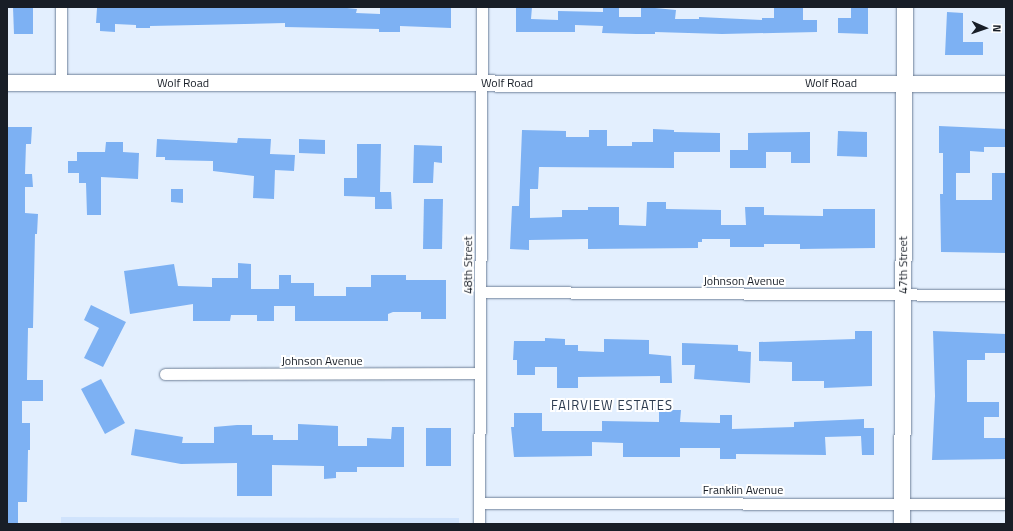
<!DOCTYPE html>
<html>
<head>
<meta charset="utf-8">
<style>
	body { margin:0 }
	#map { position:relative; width:1013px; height:531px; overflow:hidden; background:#e3effe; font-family:"Titillium Web",sans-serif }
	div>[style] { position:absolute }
	.built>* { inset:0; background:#d0e3fc }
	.building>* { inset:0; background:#7db1f3 }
	.roads { filter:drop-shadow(0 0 1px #708198) drop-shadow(0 0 1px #708198) }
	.street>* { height:11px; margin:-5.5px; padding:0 5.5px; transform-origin:5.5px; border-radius:5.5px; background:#fff }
	.secondary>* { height:16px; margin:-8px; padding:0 8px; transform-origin:8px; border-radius:8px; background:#fff }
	span { translate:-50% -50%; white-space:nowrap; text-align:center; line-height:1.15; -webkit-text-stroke:4px #fff; paint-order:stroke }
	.street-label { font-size:12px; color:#181e27 }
	.neighbourhood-label { font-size:13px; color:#2c3b4f; letter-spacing:1px }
	.frame { position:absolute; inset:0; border:8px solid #181e27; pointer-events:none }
	.north { position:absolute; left:965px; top:8px; width:40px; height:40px; -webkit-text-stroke:3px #fff; paint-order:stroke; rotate:92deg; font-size:11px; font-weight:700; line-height:16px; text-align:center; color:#181e27 }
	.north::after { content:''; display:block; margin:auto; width:14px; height:18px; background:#181e27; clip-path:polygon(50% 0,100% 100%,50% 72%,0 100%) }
</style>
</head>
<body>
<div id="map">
	<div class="built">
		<i style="clip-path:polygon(61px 517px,459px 518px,459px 524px,61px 524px)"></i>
	</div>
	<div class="building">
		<i style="clip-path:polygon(13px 7px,33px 7px,33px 34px,14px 34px)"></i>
		<i style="clip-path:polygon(99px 7px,337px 7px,357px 9px,356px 13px,380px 14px,380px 7px,451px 7px,451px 28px,400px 26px,400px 32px,379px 32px,379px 29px,285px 27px,285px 23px,150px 26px,150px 28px,136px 28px,136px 25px,115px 24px,115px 32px,100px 31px,100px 23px,96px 23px,97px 8px)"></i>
		<i style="clip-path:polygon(516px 7px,532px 7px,531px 19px,558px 20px,558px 11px,603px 12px,603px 8px,619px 8px,619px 17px,641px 17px,641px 8px,655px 8px,676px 10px,675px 19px,699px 19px,699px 17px,762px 20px,762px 18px,774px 18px,774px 7px,803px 7px,803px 20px,817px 20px,817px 32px,722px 34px,655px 32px,655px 34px,636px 34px,602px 33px,603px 26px,575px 25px,575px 32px,516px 32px)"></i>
		<i style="clip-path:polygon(851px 7px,868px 7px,868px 34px,838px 33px,838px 18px,851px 18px)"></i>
		<i style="clip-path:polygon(947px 12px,963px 13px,963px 42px,983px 42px,983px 55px,945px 55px)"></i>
		<i style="clip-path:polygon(939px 126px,1006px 129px,1006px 147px,984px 147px,984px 152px,970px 151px,970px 173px,956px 173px,956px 200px,992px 200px,992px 173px,1006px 173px,1006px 253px,941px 252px,940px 194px,943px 194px,943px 153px,939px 153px)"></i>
		<i style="clip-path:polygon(7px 127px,32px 127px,31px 144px,26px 144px,25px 174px,32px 174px,33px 187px,25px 187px,25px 213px,38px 214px,37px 234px,35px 234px,33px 328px,28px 328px,27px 380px,43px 380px,43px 401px,22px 401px,22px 423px,30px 423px,30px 450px,28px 450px,27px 502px,18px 502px,18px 524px,7px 524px)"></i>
		<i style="clip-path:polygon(653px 129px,674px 130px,674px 132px,720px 133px,720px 152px,674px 152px,674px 168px,539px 167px,538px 189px,530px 189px,530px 218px,562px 217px,562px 210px,588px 210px,588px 207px,619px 207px,619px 225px,646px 226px,647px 202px,666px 202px,666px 209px,721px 210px,721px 225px,746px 225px,745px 207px,764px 207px,764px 215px,823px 216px,823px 209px,875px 209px,875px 248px,800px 249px,800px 244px,764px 244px,764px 247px,730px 247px,730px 239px,702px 239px,702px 242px,698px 242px,698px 248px,588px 249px,588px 239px,529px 240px,529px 250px,510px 249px,512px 206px,519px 206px,522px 130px,566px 131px,566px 137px,589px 137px,589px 130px,607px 130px,607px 146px,632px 146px,632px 142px,653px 142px)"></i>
		<i style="clip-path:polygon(838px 131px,867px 132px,867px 157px,837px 156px)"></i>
		<i style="clip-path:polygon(810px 132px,810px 163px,791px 163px,791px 152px,766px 152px,766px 168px,730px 168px,730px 150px,748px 150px,748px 133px)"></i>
		<i style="clip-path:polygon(238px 138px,271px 139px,270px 154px,295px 155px,294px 171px,275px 170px,274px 199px,253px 198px,254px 176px,213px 171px,213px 161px,165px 160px,165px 157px,156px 157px,157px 139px,237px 143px)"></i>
		<i style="clip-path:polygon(299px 139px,325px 140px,325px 154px,299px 153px)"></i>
		<i style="clip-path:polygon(106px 142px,123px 142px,123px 152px,139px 153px,138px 179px,101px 177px,101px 215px,87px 215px,86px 183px,79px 183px,79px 173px,68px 173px,68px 161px,77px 161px,77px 152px,105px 152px)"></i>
		<i style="clip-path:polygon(357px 144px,381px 144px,380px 192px,391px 192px,392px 209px,375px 209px,375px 197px,344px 196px,344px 178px,357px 178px)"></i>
		<i style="clip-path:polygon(414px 145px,442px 146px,442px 163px,434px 162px,433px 183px,413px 183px)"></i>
		<i style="clip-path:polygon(171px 189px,183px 189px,183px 203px,171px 202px)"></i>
		<i style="clip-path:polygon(424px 199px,443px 199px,442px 249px,423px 249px)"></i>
		<i style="clip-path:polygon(238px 263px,251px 264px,251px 289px,279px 289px,279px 275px,291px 275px,291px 283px,314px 283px,314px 296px,346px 296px,346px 287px,371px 287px,371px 275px,406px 275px,406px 280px,446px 280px,446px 319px,421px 319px,421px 312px,393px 312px,388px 314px,388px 321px,295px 321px,295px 306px,274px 306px,274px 321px,257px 321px,257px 315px,231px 315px,230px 321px,193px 321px,193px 304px,130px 314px,124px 271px,174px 264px,178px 286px,212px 287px,212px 278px,238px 278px)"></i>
		<i style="clip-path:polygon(91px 305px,126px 322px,103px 367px,84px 358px,99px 328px,84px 320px)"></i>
		<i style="clip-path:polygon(855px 331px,872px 331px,872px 386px,824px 388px,824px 381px,792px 381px,792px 362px,759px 361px,759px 342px,855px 339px)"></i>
		<i style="clip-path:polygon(933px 331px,1006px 334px,1006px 353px,985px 353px,985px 360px,967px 360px,967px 402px,999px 402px,999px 417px,984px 417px,984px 438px,1006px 438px,1006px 459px,932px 460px,935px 396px)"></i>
		<i style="clip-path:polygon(545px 338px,565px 339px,565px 345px,578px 345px,578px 351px,604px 352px,604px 339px,649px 340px,649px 354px,671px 356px,672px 383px,660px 383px,660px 376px,578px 377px,578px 388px,557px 388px,557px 367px,535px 367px,535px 375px,517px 375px,517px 360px,513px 360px,514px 341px,545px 341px)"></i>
		<i style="clip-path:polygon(682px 343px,738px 345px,738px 351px,751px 352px,750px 383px,694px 379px,695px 365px,682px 365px)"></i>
		<i style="clip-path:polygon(101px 379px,125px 423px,105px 434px,81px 389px)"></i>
		<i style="clip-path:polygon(659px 410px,681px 410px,680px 422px,720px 423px,720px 415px,732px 415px,732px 429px,794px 427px,794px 422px,864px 419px,864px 428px,874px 428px,874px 455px,862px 455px,861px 436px,825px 437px,826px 455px,736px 454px,736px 459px,720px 459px,720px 448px,680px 448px,680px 457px,623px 457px,623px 443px,592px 442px,592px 456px,514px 457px,511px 427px,514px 427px,514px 413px,542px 413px,542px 431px,602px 431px,602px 421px,659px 422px)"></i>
		<i style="clip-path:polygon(298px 424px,338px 426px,338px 446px,367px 446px,367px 438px,391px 439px,392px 427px,404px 427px,404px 467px,357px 467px,357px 472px,336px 472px,336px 478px,324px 479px,324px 466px,272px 465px,272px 496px,237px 496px,237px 463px,181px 464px,131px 455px,135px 429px,183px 437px,182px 443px,214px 443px,214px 427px,237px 425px,252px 425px,252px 435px,273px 435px,273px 440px,298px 440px)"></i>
		<i style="clip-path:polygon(426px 428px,451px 428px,451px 466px,426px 466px)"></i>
	</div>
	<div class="roads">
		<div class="street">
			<i style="left:61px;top:83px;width:76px;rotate:-90deg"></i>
			<i style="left:481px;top:292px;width:525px;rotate:0.33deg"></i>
			<i style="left:165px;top:374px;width:315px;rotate:-0.2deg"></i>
			<i style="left:480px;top:503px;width:526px;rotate:0.11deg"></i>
			<i style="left:479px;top:524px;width:517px;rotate:-89.67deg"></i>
		</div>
		<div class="secondary">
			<i style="left:7px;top:83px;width:999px;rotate:0.06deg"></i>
			<i style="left:902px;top:524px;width:517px;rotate:-89.67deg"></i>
		</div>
	</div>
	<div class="street-label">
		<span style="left:183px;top:83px">Wolf Road</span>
		<span style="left:507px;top:83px">Wolf Road</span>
		<span style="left:831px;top:83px">Wolf Road</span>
		<span style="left:468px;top:265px;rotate:-90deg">48th Street</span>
		<span style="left:903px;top:265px;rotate:-90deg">47th Street</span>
		<span style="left:744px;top:281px">Johnson Avenue</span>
		<span style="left:322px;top:361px">Johnson Avenue</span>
		<span style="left:743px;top:490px">Franklin Avenue</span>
	</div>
	<div class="neighbourhood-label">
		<span style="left:612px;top:405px">FAIRVIEW ESTATES</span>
	</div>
	<div class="frame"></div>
	<div class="north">N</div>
</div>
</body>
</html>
